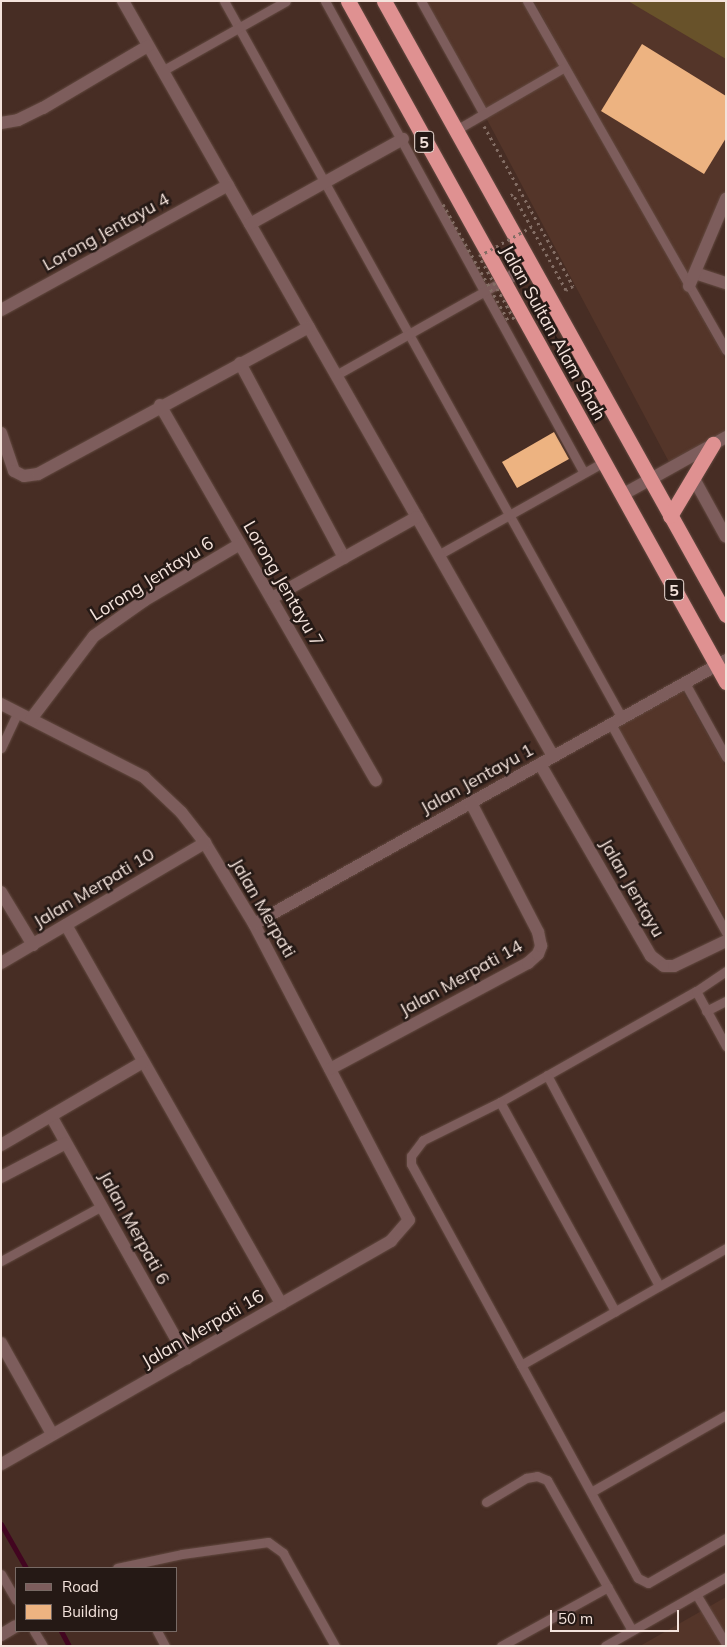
<!DOCTYPE html>
<html>
<head>
<meta charset="utf-8">
<style>
	body { margin:0 }
	#map { position:relative; width:727px; height:1647px; overflow:hidden; background:#472d24; font-family:Mulish,sans-serif }
	div>[style] { position:absolute }
	.built>* { inset:0; background:#543529 }
	.green>* { inset:0; background:#68522a }
	.stream>* { height:5px; margin:-2.5px; padding:0 2.5px; transform-origin:2.5px; border-radius:2.5px; background:#420520 }
	.building>* { inset:0; background:#edb381 }
	.path>* { height:3px; margin-top:-1.5px; transform-origin:0; background:repeating-linear-gradient(90deg,#836d64 0 2.5px,transparent 0 6.5px) }
	.roads { filter:drop-shadow(0 0 1px #634a41) drop-shadow(0 0 1px #634a41) }
	.lane>* { height:9px; margin:-4.5px; padding:0 4.5px; transform-origin:4.5px; border-radius:4.5px; background:#7d5d5c }
	.street>* { height:12px; margin:-6px; padding:0 6px; transform-origin:6px; border-radius:6px; background:#7d5d5c }
	.highway>* { height:15px; margin:-7.5px; padding:0 7.5px; transform-origin:7.5px; border-radius:7.5px; background:#df9191 }
	.path-bridge>* { height:3px; margin-top:-1.5px; transform-origin:0; background:repeating-linear-gradient(90deg,#836d64 0 2.5px,transparent 0 6.5px) }
	span { translate:-50% -50%; white-space:nowrap; text-align:center; line-height:1.15; -webkit-text-stroke:5px #251915; paint-order:stroke }
	.shield-label span { padding:1px 4px; background:#251915; border:1px solid; border-radius:4px; -webkit-text-stroke-width:0 }
	.shield-label { font-size:16px; color:#f4e3dc; font-weight:700 }
	.street-label { font-size:18px; color:#f4e3dc }
	.frame { position:absolute; inset:0; border:2px solid #f4e3dc; pointer-events:none }
	.legend { position:absolute; left:15px; top:1567px; width:162px; height:65px; box-sizing:border-box; background:#251915; border:1px solid #786a65; margin:0; padding:6px 9px; list-style:none; font-size:15px; color:#f4e3dc }
	.legend li { display:flex; align-items:center; gap:10px; height:25px }
	.legend b { width:25px; border:1px solid #786a65 }
	.scale { position:absolute; left:550px; top:1610px; width:129px; height:22px; box-sizing:border-box; border:2px solid #f4e3dc; border-top:0; padding-left:6px; font-size:15px; line-height:18px; white-space:nowrap; color:#f4e3dc; -webkit-text-stroke:4px #251915; paint-order:stroke }
</style>
</head>
<body>
<div id="map">
	<div class="built">
		<i style="clip-path:polygon(424px 1px,524px 1px,726px 360px,726px 430px,669px 462px)"></i>
		<i style="clip-path:polygon(534px 1px,726px 1px,726px 190px,687px 285px)"></i>
		<i style="clip-path:polygon(682px 690px,726px 767px,726px 919px,616px 728px)"></i>
		<i style="clip-path:polygon(726px 1597px,726px 1646px,640px 1646px)"></i>
	</div>
	<div class="green">
		<i style="clip-path:polygon(628px 1px,726px 1px,726px 59px)"></i>
	</div>
	<div class="stream">
		<i style="left:1px;top:1524px;width:51px;rotate:60.4deg"></i>
		<i style="left:61px;top:1631px;width:17px;rotate:62deg"></i>
	</div>
	<div class="building">
		<i style="clip-path:polygon(642px 44px,726px 96px,726px 138px,704px 174px,601px 111px)"></i>
		<i style="clip-path:polygon(554px 432px,569px 459px,517px 488px,502px 462px)"></i>
	</div>
	<div class="path">
		<i style="left:484px;top:126px;width:183px;rotate:60.9deg"></i>
		<i style="left:573px;top:286px;width:8px;rotate:150deg"></i>
		<i style="left:566px;top:290px;width:110px;rotate:-118.9deg"></i>
		<i style="left:513px;top:194px;width:4px;rotate:153deg"></i>
	</div>
	<div class="roads">
		<div class="lane">
			<i style="left:224px;top:1px;width:820px;rotate:60.97deg"></i>
			<i style="left:325px;top:1px;width:538px;rotate:61.25deg"></i>
			<i style="left:421px;top:1px;width:129px;rotate:60.9deg"></i>
			<i style="left:527px;top:1px;width:402px;rotate:60.3deg"></i>
			<i style="left:162px;top:71px;width:142px;rotate:-29.4deg"></i>
			<i style="left:456px;top:130px;width:124px;rotate:-30.1deg"></i>
			<i style="left:336px;top:375px;width:192px;rotate:-29.4deg"></i>
			<i style="left:438px;top:555px;width:190px;rotate:-29.3deg"></i>
			<i style="left:685px;top:683px;width:85px;rotate:61deg"></i>
			<i style="left:611px;top:724px;width:238px;rotate:61.1deg"></i>
			<i style="left:1px;top:748px;width:40px;rotate:-65deg"></i>
			<i style="left:726px;top:971px;width:36px;rotate:146deg"></i>
			<i style="left:696px;top:991px;width:225px;rotate:150.5deg"></i>
			<i style="left:500px;top:1102px;width:86px;rotate:153.7deg"></i>
			<i style="left:423px;top:1140px;width:20px;rotate:127deg"></i>
			<i style="left:411px;top:1156px;width:8px;rotate:90deg"></i>
			<i style="left:411px;top:1164px;width:472px;rotate:61.3deg"></i>
			<i style="left:638px;top:1578px;width:11px;rotate:27deg"></i>
			<i style="left:648px;top:1583px;width:90px;rotate:-30deg"></i>
			<i style="left:696px;top:991px;width:63px;rotate:61.4deg"></i>
			<i style="left:706px;top:1011px;width:22px;rotate:-27deg"></i>
			<i style="left:547px;top:1075px;width:239px;rotate:62deg"></i>
			<i style="left:500px;top:1102px;width:239px;rotate:61.2deg"></i>
			<i style="left:1px;top:1261px;width:115px;rotate:-28.6deg"></i>
			<i style="left:521px;top:1365px;width:236px;rotate:-29.7deg"></i>
			<i style="left:591px;top:1492px;width:155px;rotate:-29.7deg"></i>
			<i style="left:486px;top:1502px;width:47px;rotate:-31deg"></i>
			<i style="left:526px;top:1478px;width:11px;rotate:-10deg"></i>
			<i style="left:537px;top:1476px;width:11px;rotate:22deg"></i>
			<i style="left:547px;top:1480px;width:172px;rotate:60.5deg"></i>
			<i style="left:117px;top:1568px;width:66px;rotate:-12.2deg"></i>
			<i style="left:182px;top:1554px;width:87px;rotate:-7.9deg"></i>
			<i style="left:268px;top:1542px;width:19px;rotate:36deg"></i>
			<i style="left:283px;top:1553px;width:107px;rotate:60.8deg"></i>
			<i style="left:1px;top:1574px;width:30px;rotate:60deg"></i>
			<i style="left:696px;top:1594px;width:58px;rotate:59deg"></i>
			<i style="left:34px;top:1631px;width:17px;rotate:59deg"></i>
			<i style="left:157px;top:1631px;width:17px;rotate:62deg"></i>
			<i style="left:501px;top:1646px;width:122px;rotate:-28.9deg"></i>
			<i style="left:605px;top:1646px;width:139px;rotate:-29.7deg"></i>
		</div>
		<div class="street">
			<i style="left:123px;top:1px;width:869px;rotate:60.34deg"></i>
			<i style="left:1px;top:123px;width:17px;rotate:-10deg"></i>
			<i style="left:18px;top:120px;width:28px;rotate:-26deg"></i>
			<i style="left:43px;top:108px;width:122px;rotate:-30.6deg"></i>
			<i style="left:250px;top:224px;width:175px;rotate:-29.1deg"></i>
			<i style="left:695px;top:273px;width:33px;rotate:18deg"></i>
			<i style="left:503px;top:281px;width:32px;rotate:-28deg"></i>
			<i style="left:689px;top:286px;width:95px;rotate:-67deg"></i>
			<i style="left:1px;top:310px;width:259px;rotate:-28.8deg"></i>
			<i style="left:240px;top:363px;width:221px;rotate:61.9deg"></i>
			<i style="left:160px;top:405px;width:433px;rotate:60.1deg"></i>
			<i style="left:1px;top:433px;width:40px;rotate:71.1deg"></i>
			<i style="left:14px;top:471px;width:11px;rotate:27deg"></i>
			<i style="left:24px;top:476px;width:14px;rotate:-8deg"></i>
			<i style="left:38px;top:474px;width:308px;rotate:-28.5deg"></i>
			<i style="left:693px;top:477px;width:68px;rotate:61.2deg"></i>
			<i style="left:622px;top:495px;width:119px;rotate:-29.1deg"></i>
			<i style="left:272px;top:598px;width:166px;rotate:-29.2deg"></i>
			<i style="left:1px;top:704px;width:161px;rotate:27deg"></i>
			<i style="left:144px;top:777px;width:51px;rotate:43.4deg"></i>
			<i style="left:181px;top:812px;width:39px;rotate:52deg"></i>
			<i style="left:205px;top:843px;width:95px;rotate:58.8deg"></i>
			<i style="left:254px;top:924px;width:334px;rotate:62.4deg"></i>
			<i style="left:409px;top:1220px;width:28px;rotate:131deg"></i>
			<i style="left:391px;top:1241px;width:449px;rotate:150.2deg"></i>
			<i style="left:31px;top:719px;width:104px;rotate:-52.8deg"></i>
			<i style="left:94px;top:636px;width:62px;rotate:-35.2deg"></i>
			<i style="left:145px;top:600px;width:110px;rotate:-30.5deg"></i>
			<i style="left:540px;top:764px;width:222px;rotate:60deg"></i>
			<i style="left:651px;top:956px;width:16px;rotate:38deg"></i>
			<i style="left:664px;top:966px;width:10px"></i>
			<i style="left:674px;top:966px;width:58px;rotate:-25.7deg"></i>
			<i style="left:1px;top:892px;width:62px;rotate:58.9deg"></i>
			<i style="left:254px;top:924px;width:541px;rotate:-29.22deg"></i>
			<i style="left:66px;top:925px;width:436px;rotate:60.4deg"></i>
			<i style="left:1px;top:963px;width:237px;rotate:-30.5deg"></i>
			<i style="left:330px;top:1069px;width:225px;rotate:-28.2deg"></i>
			<i style="left:528px;top:963px;width:13px;rotate:-42deg"></i>
			<i style="left:538px;top:954px;width:9px;rotate:-69deg"></i>
			<i style="left:541px;top:946px;width:14px;rotate:-102deg"></i>
			<i style="left:538px;top:932px;width:145px;rotate:-117.4deg"></i>
			<i style="left:51px;top:1116px;width:278px;rotate:60.7deg"></i>
			<i style="left:1px;top:1145px;width:164px;rotate:-30.3deg"></i>
			<i style="left:1px;top:1177px;width:73px;rotate:-27.6deg"></i>
			<i style="left:1px;top:1343px;width:104px;rotate:60.7deg"></i>
			<i style="left:1px;top:1635px;width:17px;rotate:-31deg"></i>
		</div>
		<div class="highway">
			<i style="left:348px;top:1px;width:779px;rotate:60.97deg"></i>
			<i style="left:384px;top:1px;width:703px;rotate:60.88deg"></i>
			<i style="left:670px;top:516px;width:84px;rotate:-59.2deg"></i>
		</div>
	</div>
	<div class="path-bridge">
		<i style="left:443px;top:204px;width:135px;rotate:60.8deg"></i>
		<i style="left:514px;top:319px;width:72px;rotate:-119.1deg"></i>
		<i style="left:479px;top:256px;width:60px;rotate:-29.1deg"></i>
	</div>
	<div class="shield-label">
		<span style="left:424px;top:142px">5</span>
		<span style="left:674px;top:590px">5</span>
	</div>
	<div class="street-label">
		<span style="left:106px;top:232px;rotate:-29deg">Lorong Jentayu 4</span>
		<span style="left:553px;top:333px;rotate:61deg">Jalan Sultan Alam Shah</span>
		<span style="left:152px;top:579px;rotate:-32deg">Lorong Jentayu 6</span>
		<span style="left:283px;top:584px;rotate:60deg">Lorong Jentayu 7</span>
		<span style="left:477px;top:779px;rotate:-29deg">Jalan Jentayu 1</span>
		<span style="left:94px;top:888px;rotate:-31deg">Jalan Merpati 10</span>
		<span style="left:632px;top:888px;rotate:60deg">Jalan Jentayu</span>
		<span style="left:263px;top:908px;rotate:60deg">Jalan Merpati</span>
		<span style="left:461px;top:978px;rotate:-29deg">Jalan Merpati 14</span>
		<span style="left:134px;top:1228px;rotate:61deg">Jalan Merpati 6</span>
		<span style="left:203px;top:1329px;rotate:-30deg">Jalan Merpati 16</span>
	</div>
	<div class="frame"></div>
	<ul class="legend">
	<li><b style="height:6px;background:#7d5d5c"></b>Road</li>
	<li><b style="height:14px;background:#edb381"></b>Building</li>
	</ul>
	<div class="scale">50 m</div>
</div>
</body>
</html>
